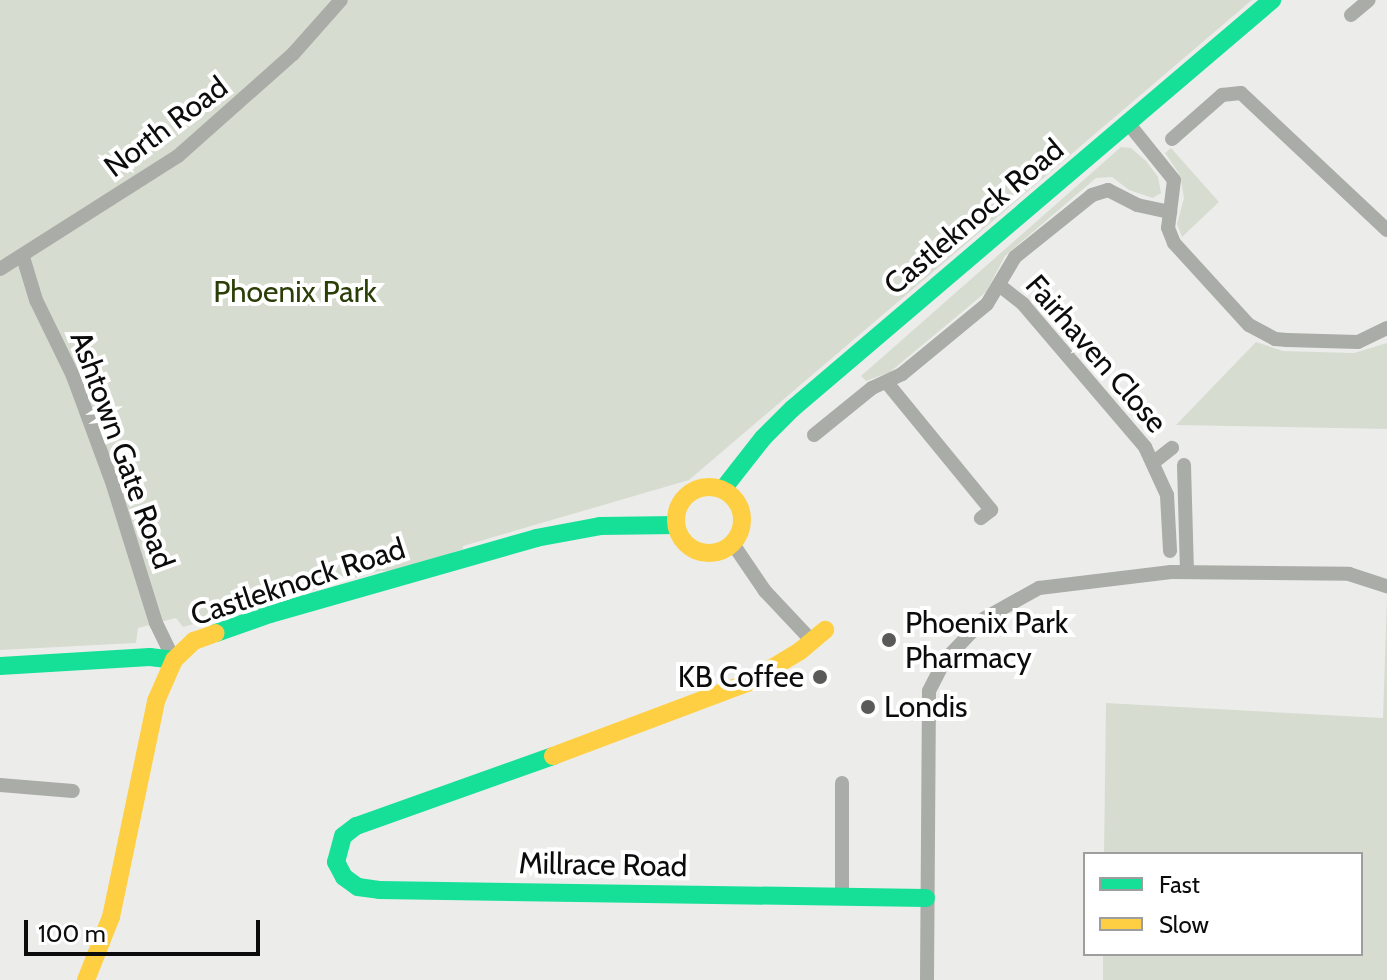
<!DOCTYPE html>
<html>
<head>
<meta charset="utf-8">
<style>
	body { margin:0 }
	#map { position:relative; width:1387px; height:980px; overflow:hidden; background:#ecedeb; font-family:Cabin,sans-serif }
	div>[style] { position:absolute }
	.green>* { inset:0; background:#d7dcd0 }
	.street>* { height:14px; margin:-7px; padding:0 7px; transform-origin:7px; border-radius:7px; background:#aaaca7 }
	.fast>* { height:18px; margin:-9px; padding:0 9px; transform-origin:9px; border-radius:9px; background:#16e098 }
	.slow>* { height:18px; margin:-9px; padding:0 9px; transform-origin:9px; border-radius:9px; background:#ffcf43 }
	.slow>.ring { margin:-9px; padding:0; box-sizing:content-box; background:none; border:18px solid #ffcf43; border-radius:50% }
	.dots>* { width:22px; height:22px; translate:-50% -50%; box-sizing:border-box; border:4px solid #fff; border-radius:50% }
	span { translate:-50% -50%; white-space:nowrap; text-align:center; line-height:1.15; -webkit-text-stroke:8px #fff; paint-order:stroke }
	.street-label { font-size:30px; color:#0b0c0b }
	.park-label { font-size:30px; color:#2b3e07 }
	.poi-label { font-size:30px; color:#0b0c0b }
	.left { translate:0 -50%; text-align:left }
	.right { translate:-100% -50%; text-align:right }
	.legend { position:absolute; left:1083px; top:852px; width:280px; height:104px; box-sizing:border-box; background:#fff; border:2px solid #9d9e9d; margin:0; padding:10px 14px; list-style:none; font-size:24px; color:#0b0c0b }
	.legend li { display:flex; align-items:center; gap:16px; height:40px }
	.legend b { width:40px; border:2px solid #9d9e9d }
	.scale { position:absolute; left:24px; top:920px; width:236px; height:36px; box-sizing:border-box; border:4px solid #0b0c0b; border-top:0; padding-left:10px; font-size:24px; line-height:28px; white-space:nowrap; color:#0b0c0b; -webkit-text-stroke:6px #fff; paint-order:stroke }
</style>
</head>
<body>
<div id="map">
	<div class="green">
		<i style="clip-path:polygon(0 0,1252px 0,689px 480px,463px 546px,463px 549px,399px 571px,380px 571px,183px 627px,176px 618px,138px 628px,136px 643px,0 650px)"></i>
		<i style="clip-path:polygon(1121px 147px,1131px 148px,1146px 161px,1158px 177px,1161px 193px,1153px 198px,1129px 190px,1112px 177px,1096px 178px,1005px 256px,986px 292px,890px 372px,866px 381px,861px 376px)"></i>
		<i style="clip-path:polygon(1171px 148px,1219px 202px,1182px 237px,1177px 224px,1184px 198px,1180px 175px,1165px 153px)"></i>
		<i style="clip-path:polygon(1256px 342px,1283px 351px,1354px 353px,1387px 343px,1387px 429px,1176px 425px)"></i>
		<i style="clip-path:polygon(1387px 596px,1387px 980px,1103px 980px,1103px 954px,1361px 954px,1361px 854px,1104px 854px,1106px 703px,1383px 718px)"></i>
	</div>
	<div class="street">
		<i style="left:1351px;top:15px;width:23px;rotate:-40deg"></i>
		<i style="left:1128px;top:123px;width:73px;rotate:51.1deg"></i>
		<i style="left:1174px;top:180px;width:48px;rotate:97.1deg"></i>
		<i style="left:1168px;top:228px;width:16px;rotate:68deg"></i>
		<i style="left:1174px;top:243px;width:111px;rotate:47.6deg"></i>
		<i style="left:1249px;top:325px;width:30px;rotate:28deg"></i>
		<i style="left:1275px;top:339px;width:12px;rotate:5deg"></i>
		<i style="left:1287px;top:340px;width:71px;rotate:1.6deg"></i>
		<i style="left:1358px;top:342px;width:32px;rotate:-26deg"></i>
		<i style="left:1172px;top:139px;width:67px;rotate:-41.3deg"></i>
		<i style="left:1222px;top:95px;width:19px;rotate:-6deg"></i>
		<i style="left:1241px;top:93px;width:200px;rotate:43.2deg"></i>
		<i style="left:23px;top:257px;width:45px;rotate:73.2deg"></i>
		<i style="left:36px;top:300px;width:85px;rotate:64deg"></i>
		<i style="left:73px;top:376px;width:116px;rotate:69.8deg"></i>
		<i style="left:113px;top:485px;width:145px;rotate:72.7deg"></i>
		<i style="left:156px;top:623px;width:41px;rotate:64.1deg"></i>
		<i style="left:0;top:269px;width:211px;rotate:-32.4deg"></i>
		<i style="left:178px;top:156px;width:154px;rotate:-41.6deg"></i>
		<i style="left:293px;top:54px;width:72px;rotate:-48.4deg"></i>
		<i style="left:999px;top:285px;width:31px;rotate:38deg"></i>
		<i style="left:1023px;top:304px;width:188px;rotate:49.5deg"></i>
		<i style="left:1145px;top:447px;width:53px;rotate:65.4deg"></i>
		<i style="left:1167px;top:495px;width:56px;rotate:86.9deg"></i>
		<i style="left:888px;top:384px;width:163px;rotate:50.7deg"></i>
		<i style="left:991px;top:510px;width:13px;rotate:141deg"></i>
		<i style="left:814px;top:435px;width:75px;rotate:-39deg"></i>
		<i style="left:872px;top:388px;width:33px;rotate:-25deg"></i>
		<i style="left:902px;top:374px;width:110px;rotate:-39.5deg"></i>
		<i style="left:987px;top:304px;width:55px;rotate:-59.2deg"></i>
		<i style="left:1015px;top:257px;width:99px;rotate:-38.8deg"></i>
		<i style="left:1092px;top:195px;width:17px;rotate:-17deg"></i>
		<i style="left:1108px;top:190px;width:33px;rotate:27deg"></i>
		<i style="left:1137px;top:205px;width:34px;rotate:12deg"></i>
		<i style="left:1154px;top:462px;width:23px;rotate:-38deg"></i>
		<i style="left:1184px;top:465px;width:106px;rotate:88.4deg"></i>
		<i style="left:733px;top:544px;width:57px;rotate:55.8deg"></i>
		<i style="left:765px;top:591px;width:69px;rotate:46.8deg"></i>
		<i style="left:0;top:785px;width:73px;rotate:4.7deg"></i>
		<i style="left:842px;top:897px;width:114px;rotate:-90deg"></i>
		<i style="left:927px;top:980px;width:289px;rotate:-89.6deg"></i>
		<i style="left:929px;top:691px;width:34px;rotate:-63deg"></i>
		<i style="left:944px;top:661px;width:59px;rotate:-46.4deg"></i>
		<i style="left:985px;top:618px;width:62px;rotate:-29.1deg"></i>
		<i style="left:1039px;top:588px;width:133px;rotate:-6.9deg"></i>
		<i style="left:1171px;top:572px;width:178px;rotate:0.6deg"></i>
		<i style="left:1349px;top:574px;width:40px;rotate:18deg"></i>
	</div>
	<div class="fast">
		<i style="left:723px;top:489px;width:65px;rotate:-51.9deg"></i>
		<i style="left:763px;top:438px;width:41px;rotate:-45deg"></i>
		<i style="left:792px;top:409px;width:631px;rotate:-40.43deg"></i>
		<i style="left:216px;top:633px;width:57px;rotate:-19.4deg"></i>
		<i style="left:270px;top:614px;width:277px;rotate:-15.9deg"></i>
		<i style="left:536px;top:538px;width:65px;rotate:-10.6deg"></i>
		<i style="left:600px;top:526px;width:76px;rotate:-0.8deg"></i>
		<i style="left:0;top:666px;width:150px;rotate:-3.4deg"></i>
		<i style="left:150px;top:657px;width:24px;rotate:7deg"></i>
		<i style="left:553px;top:756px;width:209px;rotate:160.4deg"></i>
		<i style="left:356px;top:826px;width:16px;rotate:142deg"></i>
		<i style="left:343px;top:836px;width:27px;rotate:105deg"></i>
		<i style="left:336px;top:862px;width:17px;rotate:62deg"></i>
		<i style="left:344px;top:877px;width:17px;rotate:36deg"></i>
		<i style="left:358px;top:887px;width:21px;rotate:8deg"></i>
		<i style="left:379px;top:890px;width:547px;rotate:0.84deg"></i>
	</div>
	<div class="slow">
		<i class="ring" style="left:676px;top:487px;width:48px;height:48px"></i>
		<i style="left:553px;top:756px;width:207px;rotate:-20.6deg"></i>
		<i style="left:747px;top:683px;width:62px;rotate:-31.1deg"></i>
		<i style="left:800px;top:651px;width:33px;rotate:-40deg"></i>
		<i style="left:86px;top:980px;width:68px;rotate:-68.4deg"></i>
		<i style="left:111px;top:917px;width:221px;rotate:-78.2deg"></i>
		<i style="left:156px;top:701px;width:45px;rotate:-66.3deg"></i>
		<i style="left:174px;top:660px;width:28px;rotate:-44deg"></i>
		<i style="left:194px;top:641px;width:23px;rotate:-20deg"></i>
	</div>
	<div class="dots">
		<i style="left:889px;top:640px;background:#5a5b59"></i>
		<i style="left:820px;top:677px;background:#5a5b59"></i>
		<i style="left:868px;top:707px;background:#5a5b59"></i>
	</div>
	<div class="street-label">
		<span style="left:166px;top:127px;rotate:-37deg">North Road</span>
		<span style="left:974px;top:217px;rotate:-40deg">Castleknock Road</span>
		<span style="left:1096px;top:354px;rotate:49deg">Fairhaven Close</span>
		<span style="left:122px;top:450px;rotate:70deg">Ashtown Gate Road</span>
		<span style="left:298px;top:582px;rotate:-18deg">Castleknock Road</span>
		<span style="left:603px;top:865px;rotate:1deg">Millrace Road</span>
	</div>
	<div class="park-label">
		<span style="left:295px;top:292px">Phoenix Park</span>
	</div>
	<div class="poi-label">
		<span class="left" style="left:905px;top:640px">Phoenix Park<br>Pharmacy</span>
		<span class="right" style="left:804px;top:677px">KB Coffee</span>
		<span class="left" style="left:884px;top:707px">Londis</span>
	</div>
	<ul class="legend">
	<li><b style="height:10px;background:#16e098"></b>Fast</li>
	<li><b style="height:10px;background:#ffcf43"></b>Slow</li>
	</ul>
	<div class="scale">100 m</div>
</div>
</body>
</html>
